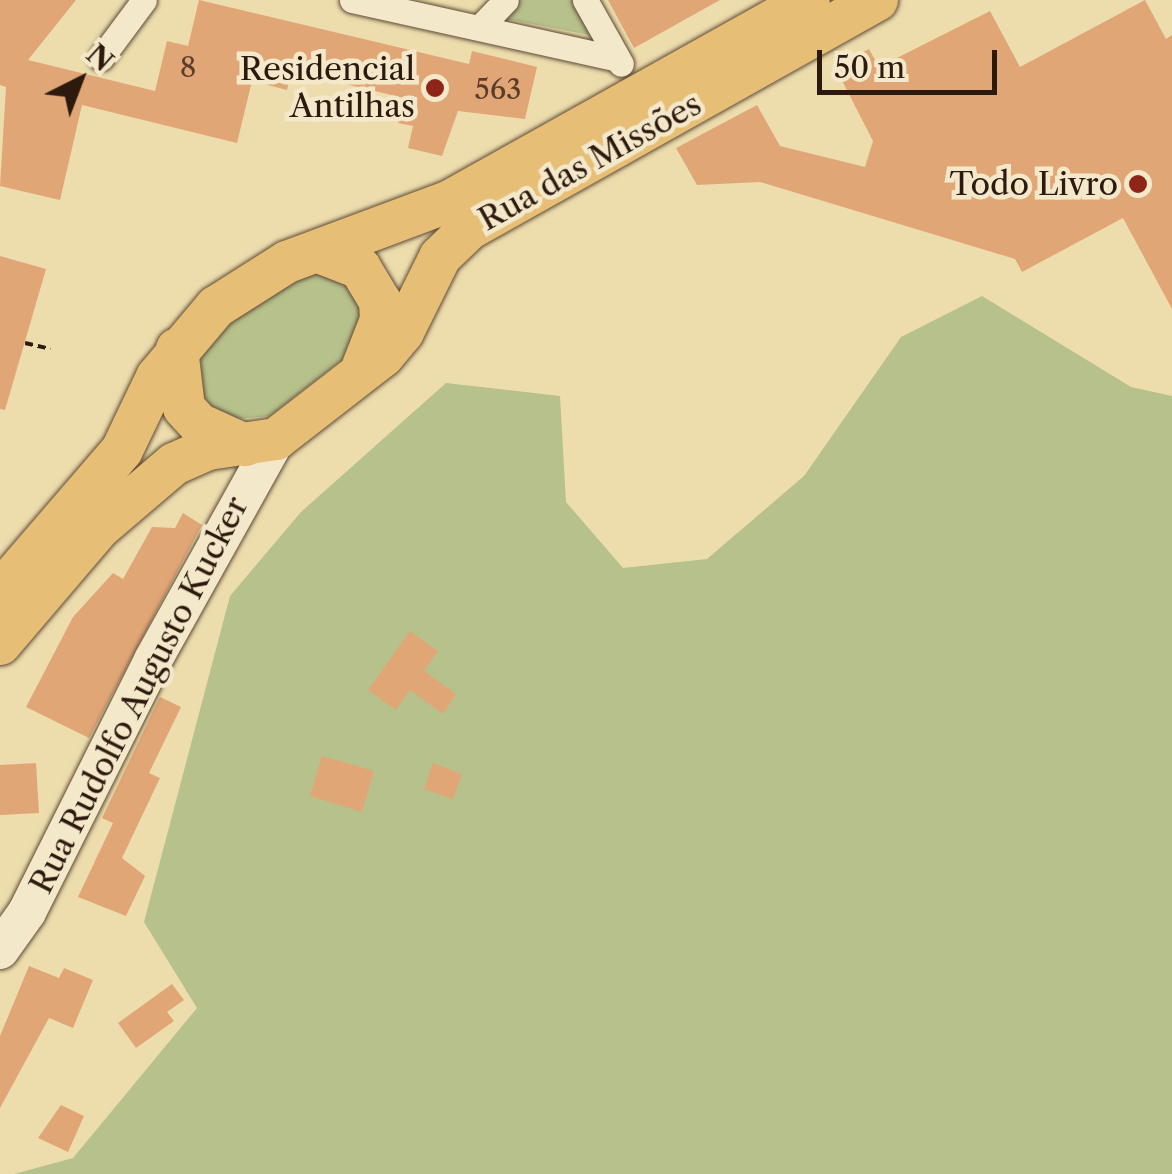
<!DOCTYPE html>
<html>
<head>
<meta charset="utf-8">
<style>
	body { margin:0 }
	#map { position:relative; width:1172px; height:1174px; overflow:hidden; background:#edddad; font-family:"Libre Caslon Text",serif }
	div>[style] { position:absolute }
	.green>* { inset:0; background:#b7c18b }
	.building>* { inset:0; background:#e1a676 }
	.path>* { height:4px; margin-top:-2px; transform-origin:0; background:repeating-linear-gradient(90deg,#2e190e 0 8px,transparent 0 13px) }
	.roads { filter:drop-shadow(0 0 2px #5e4a36) drop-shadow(0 0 2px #5e4a36) }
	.street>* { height:25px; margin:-12.5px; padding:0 12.5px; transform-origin:12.5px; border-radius:12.5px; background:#f3e9ca }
	.secondary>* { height:38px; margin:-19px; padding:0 19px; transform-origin:19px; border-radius:19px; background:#f3e9ca }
	.primary>* { height:42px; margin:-21px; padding:0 21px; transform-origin:21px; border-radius:21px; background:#e6be76 }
	.dots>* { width:28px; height:28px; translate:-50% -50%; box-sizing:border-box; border:5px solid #f3e9ca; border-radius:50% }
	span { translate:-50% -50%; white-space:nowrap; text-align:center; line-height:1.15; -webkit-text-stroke:9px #f3e9ca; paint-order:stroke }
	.number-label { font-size:28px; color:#5b3c28 }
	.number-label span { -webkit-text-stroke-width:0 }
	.poi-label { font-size:32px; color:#2e190e }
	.right { translate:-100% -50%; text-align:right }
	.street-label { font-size:32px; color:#2e190e }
	.north { position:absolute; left:30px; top:30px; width:100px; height:100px; -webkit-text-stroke:8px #f3e9ca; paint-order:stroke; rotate:42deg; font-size:28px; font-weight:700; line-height:40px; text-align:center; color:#2e190e }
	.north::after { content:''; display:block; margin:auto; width:35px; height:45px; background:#2e190e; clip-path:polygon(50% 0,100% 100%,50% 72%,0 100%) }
	.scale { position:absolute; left:817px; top:50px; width:180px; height:45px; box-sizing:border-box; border:5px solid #2e190e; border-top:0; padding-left:12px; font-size:30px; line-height:35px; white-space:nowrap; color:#2e190e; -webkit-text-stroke:8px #f3e9ca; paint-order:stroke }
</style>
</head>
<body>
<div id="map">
	<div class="green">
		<i style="clip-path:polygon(519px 0,575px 0,594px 36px,501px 18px)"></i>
		<i style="clip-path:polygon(315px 270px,335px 272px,363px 301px,353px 351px,270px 416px,237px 419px,212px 410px,200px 388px,201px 356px,232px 319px)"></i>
		<i style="clip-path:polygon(982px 296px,1131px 387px,1172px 396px,1172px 1174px,14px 1174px,73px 1158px,197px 1008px,144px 922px,230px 596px,301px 512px,446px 383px,560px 396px,566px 502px,623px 568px,707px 559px,804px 476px,901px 337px)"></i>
	</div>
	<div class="building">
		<i style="clip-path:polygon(0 0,76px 0,28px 60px,155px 91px,167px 41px,188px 46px,199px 0,469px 64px,472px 51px,537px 67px,525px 119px,458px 111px,442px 156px,408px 148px,413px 126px,398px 123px,404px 98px,291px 71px,287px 90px,252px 81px,237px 143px,82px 105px,60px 200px,0 186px,6px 87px,0 85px)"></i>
		<i style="clip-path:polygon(608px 0,720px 0,634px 48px)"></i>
		<i style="clip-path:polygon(1145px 0,1166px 39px,1172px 35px,1172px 309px,1123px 218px,1022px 272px,1015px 259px,760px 182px,697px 185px,676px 148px,757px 105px,780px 146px,865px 167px,873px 141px,835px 67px,869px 49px,879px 67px,990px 11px,1020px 67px)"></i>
		<i style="clip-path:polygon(0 256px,46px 269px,5px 410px,0 409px)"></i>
		<i style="clip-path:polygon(183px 513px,202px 525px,89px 738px,26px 707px,73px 617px,113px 573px,123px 579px,152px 527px,175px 528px)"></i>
		<i style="clip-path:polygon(410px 631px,438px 651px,424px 671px,456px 694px,443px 714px,410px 690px,396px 710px,368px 690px)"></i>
		<i style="clip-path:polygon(160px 697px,181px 707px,149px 773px,160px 778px,122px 858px,145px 876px,126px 916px,78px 897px,113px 823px,102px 818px)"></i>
		<i style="clip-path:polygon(322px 756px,374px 771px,362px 812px,310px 796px)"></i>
		<i style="clip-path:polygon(36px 763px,39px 813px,0 815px,0 765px)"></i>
		<i style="clip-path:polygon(433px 763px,462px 774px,453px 799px,424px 789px)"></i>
		<i style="clip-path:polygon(29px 966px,59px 978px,64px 968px,93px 980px,73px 1028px,49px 1018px,0 1108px,0 1036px)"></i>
		<i style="clip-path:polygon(172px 984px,184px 1000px,167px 1012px,174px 1021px,136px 1048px,118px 1023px)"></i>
		<i style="clip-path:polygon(61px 1105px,84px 1116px,68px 1152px,38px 1138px)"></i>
	</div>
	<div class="path">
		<i style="left:25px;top:343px;width:26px;rotate:13deg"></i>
	</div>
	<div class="roads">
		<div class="street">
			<i style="left:352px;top:0;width:272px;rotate:12.5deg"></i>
			<i style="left:585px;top:0;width:73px;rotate:60.6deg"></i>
			<i style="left:480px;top:27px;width:37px;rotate:-46deg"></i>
			<i style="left:101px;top:58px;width:72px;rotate:-53.4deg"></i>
		</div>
		<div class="secondary">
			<i style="left:0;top:950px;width:47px;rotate:-54.6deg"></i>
			<i style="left:27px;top:912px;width:282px;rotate:-63.4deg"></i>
			<i style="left:153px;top:660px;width:253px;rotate:-60.9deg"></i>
		</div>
		<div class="primary">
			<i style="left:321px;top:253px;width:42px;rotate:21deg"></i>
			<i style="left:360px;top:268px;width:39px;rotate:59deg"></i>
			<i style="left:380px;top:301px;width:19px;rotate:87deg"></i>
			<i style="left:381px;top:320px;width:49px;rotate:111.4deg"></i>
			<i style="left:177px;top:349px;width:59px;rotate:83.2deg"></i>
			<i style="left:184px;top:408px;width:22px;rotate:47deg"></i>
			<i style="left:199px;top:424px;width:51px;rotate:24.5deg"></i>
			<i style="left:0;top:592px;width:187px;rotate:-49.3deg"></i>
			<i style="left:122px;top:450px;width:81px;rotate:-64.4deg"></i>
			<i style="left:157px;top:377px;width:92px;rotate:-49.9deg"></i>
			<i style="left:216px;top:307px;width:84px;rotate:-32.4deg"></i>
			<i style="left:287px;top:262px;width:174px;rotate:-20.5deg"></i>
			<i style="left:450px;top:201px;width:411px;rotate:-29.2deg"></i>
			<i style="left:0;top:644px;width:153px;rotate:-49.5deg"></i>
			<i style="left:99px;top:528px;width:99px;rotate:-40.5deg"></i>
			<i style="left:174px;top:464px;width:37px;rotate:-24deg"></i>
			<i style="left:208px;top:449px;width:69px;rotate:-8.4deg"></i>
			<i style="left:276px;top:439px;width:135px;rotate:-37.8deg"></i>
			<i style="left:383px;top:356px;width:31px;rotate:-50deg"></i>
			<i style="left:403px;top:332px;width:84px;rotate:-63.7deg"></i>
			<i style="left:440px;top:257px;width:40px;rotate:-44deg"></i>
			<i style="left:469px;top:229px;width:468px;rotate:-29.3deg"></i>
		</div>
	</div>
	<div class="dots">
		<i style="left:435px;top:88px;background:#8f2418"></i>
		<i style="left:1138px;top:184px;background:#8f2418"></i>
	</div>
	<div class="number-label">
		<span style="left:188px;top:67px">8</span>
		<span style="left:498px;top:89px">563</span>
	</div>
	<div class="poi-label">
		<span class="right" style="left:415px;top:88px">Residencial<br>Antilhas</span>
		<span class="right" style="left:1118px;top:184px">Todo Livro</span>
	</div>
	<div class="street-label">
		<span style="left:590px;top:162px;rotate:-29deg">Rua das Missões</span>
		<span style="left:139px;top:695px;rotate:-63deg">Rua Rudolfo Augusto Kucker</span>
	</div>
	<div class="north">N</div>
	<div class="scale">50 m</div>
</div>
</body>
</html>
